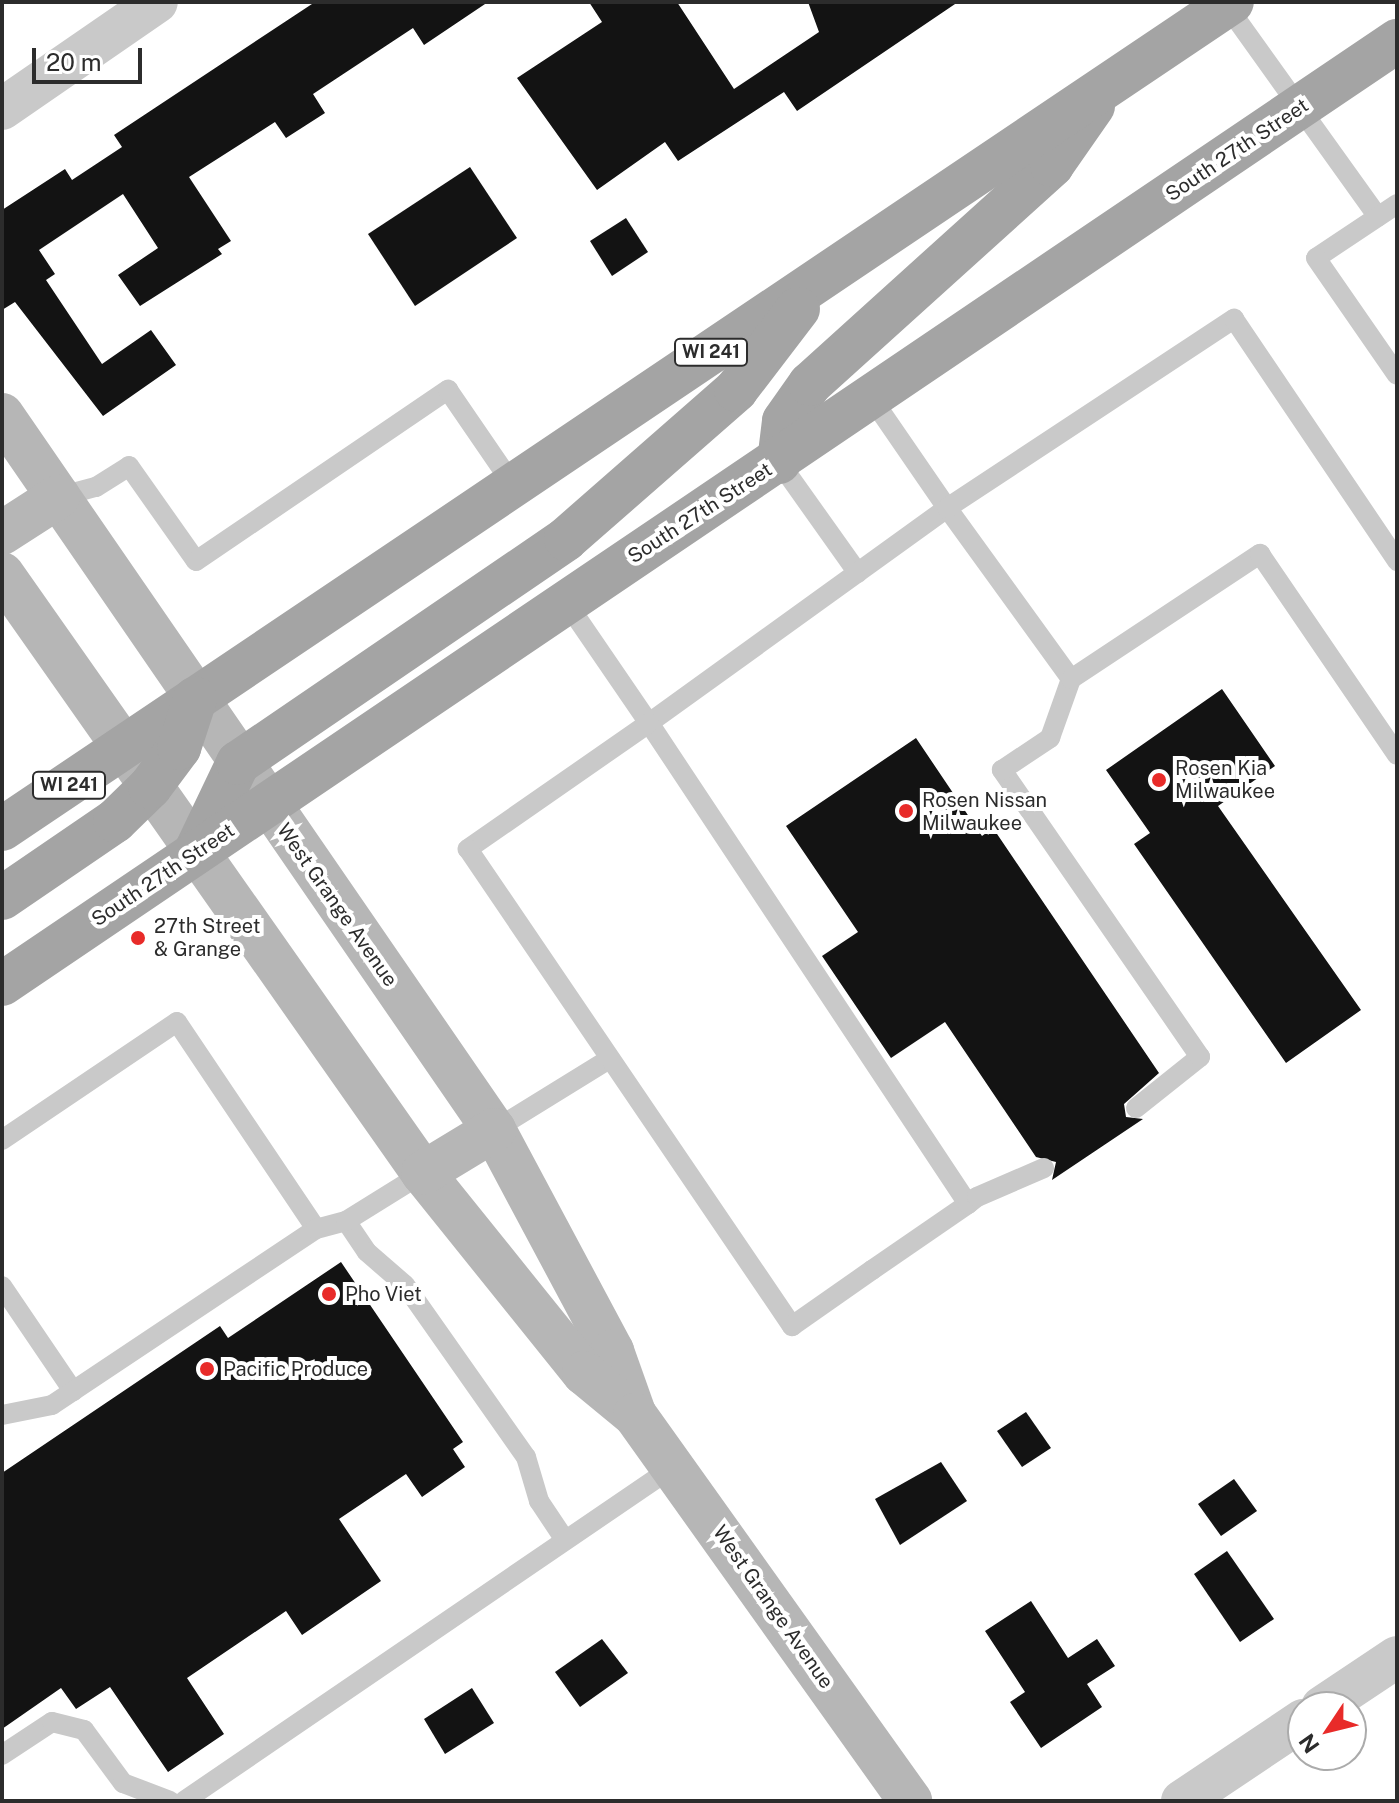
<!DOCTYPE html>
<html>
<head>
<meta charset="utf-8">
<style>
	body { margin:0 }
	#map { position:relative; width:1399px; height:1803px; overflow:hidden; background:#fff; font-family:"Public Sans",sans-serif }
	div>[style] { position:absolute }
	.building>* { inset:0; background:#131313 }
	.lane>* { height:20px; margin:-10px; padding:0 10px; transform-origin:10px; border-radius:10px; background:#c9c9c9 }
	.street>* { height:42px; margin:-21px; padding:0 21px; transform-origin:21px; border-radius:21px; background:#c9c9c9 }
	.secondary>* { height:44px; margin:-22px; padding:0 22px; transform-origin:22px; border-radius:22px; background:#b6b6b6 }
	.primary>* { height:44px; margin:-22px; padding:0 22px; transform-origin:22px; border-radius:22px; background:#a4a4a4 }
	.dots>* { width:22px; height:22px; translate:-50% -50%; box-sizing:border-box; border:4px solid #fff; border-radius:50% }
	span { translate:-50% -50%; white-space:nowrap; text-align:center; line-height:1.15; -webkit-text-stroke:8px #fff; paint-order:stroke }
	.shield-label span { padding:2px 6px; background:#fff; border:2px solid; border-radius:6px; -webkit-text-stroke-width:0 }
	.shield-label { font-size:18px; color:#2c2c2c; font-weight:700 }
	.street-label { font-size:20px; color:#2c2c2c }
	.poi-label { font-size:20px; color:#2c2c2c }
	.left { translate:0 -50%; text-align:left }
	.frame { position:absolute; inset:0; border:4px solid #2c2c2c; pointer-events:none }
	.north { position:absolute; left:1287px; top:1691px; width:80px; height:80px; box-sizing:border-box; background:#fff; border:2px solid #ababab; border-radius:50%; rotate:235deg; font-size:22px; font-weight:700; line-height:32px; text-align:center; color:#2c2c2c }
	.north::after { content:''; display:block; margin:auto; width:28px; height:36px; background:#e82b29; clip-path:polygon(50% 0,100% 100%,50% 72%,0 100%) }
	.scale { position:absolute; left:32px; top:48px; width:110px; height:36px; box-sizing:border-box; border:4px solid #2c2c2c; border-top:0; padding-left:10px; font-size:24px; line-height:28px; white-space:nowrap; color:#2c2c2c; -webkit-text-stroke:6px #fff; paint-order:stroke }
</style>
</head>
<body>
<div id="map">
	<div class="building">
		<i style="clip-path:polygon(315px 2px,488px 2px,424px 45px,413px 28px,313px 94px,325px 113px,286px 138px,275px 122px,189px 177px,231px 241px,218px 249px,222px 254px,140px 306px,118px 275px,158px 248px,123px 194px,39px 250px,55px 274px,46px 280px,102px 364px,151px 330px,176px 365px,103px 416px,15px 302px,2px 310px,2px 210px,65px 169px,72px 180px,122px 147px,114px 135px)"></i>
		<i style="clip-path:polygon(589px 2px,677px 2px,734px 89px,819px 32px,808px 2px,958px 2px,797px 111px,784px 92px,678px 161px,665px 142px,597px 190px,517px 78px,602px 22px)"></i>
		<i style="clip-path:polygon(470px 167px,517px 238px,415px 306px,368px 234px)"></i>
		<i style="clip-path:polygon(626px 218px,648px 252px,612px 276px,590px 241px)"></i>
		<i style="clip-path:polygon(1222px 689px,1275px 766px,1218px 806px,1361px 1010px,1286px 1063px,1134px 844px,1150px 833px,1106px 770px)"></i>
		<i style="clip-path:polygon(916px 738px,982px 836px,993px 828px,1159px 1073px,1124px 1104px,1126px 1117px,1143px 1119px,1052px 1180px,1056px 1162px,1036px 1157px,945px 1022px,891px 1058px,822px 956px,858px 932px,786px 826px)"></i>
		<i style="clip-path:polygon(341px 1262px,463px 1442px,453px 1449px,465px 1467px,422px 1497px,406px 1474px,339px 1519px,381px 1581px,302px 1635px,286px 1611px,187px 1678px,224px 1734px,168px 1772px,110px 1687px,76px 1709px,61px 1688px,2px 1729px,2px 1473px,220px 1326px,228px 1338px)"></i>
		<i style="clip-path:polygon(1026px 1412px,1051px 1448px,1022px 1467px,997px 1431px)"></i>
		<i style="clip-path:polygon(941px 1462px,967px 1501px,900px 1545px,875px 1499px)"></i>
		<i style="clip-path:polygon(1234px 1479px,1257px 1511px,1221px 1536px,1198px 1504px)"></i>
		<i style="clip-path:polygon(1227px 1551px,1274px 1619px,1240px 1642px,1194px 1574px)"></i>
		<i style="clip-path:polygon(1031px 1601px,1068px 1658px,1097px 1639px,1115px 1666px,1087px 1684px,1102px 1707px,1041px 1748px,1010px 1702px,1025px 1692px,985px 1631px)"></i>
		<i style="clip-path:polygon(602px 1639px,628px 1673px,580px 1707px,555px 1672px)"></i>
		<i style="clip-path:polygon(472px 1688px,494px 1723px,445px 1754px,424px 1719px)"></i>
	</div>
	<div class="lane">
		<i style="left:1227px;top:6px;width:259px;rotate:54.4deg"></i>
		<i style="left:1397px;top:204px;width:97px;rotate:146.3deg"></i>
		<i style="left:1316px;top:258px;width:142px;rotate:55.3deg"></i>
		<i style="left:779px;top:462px;width:136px;rotate:54.6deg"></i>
		<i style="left:58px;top:497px;width:39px;rotate:-15deg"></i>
		<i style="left:96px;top:487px;width:39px;rotate:-32deg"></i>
		<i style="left:129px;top:466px;width:116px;rotate:54.8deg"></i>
		<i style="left:196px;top:561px;width:305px;rotate:-34.2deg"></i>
		<i style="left:448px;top:390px;width:112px;rotate:55.6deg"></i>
		<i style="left:566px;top:602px;width:147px;rotate:55.6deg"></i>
		<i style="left:649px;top:723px;width:367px;rotate:-35.8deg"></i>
		<i style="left:947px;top:508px;width:132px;rotate:-124.5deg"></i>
		<i style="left:1071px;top:679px;width:211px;rotate:-125.9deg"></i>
		<i style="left:947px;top:508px;width:344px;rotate:-33.4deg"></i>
		<i style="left:1234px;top:319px;width:292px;rotate:56deg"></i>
		<i style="left:1136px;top:1108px;width:82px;rotate:-38.6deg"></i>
		<i style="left:1200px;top:1057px;width:349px;rotate:-124.6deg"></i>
		<i style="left:1002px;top:770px;width:58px;rotate:-33.7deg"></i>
		<i style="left:1050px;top:738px;width:63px;rotate:-70.4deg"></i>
		<i style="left:1071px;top:679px;width:227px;rotate:-33.5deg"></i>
		<i style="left:1260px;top:554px;width:243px;rotate:55.7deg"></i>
		<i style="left:494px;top:1130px;width:132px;rotate:-31.6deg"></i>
		<i style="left:2px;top:1140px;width:211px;rotate:-34deg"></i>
		<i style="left:177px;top:1022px;width:249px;rotate:56.1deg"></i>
		<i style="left:968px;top:1204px;width:577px;rotate:-123.55deg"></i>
		<i style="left:649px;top:723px;width:221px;rotate:145.2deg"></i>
		<i style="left:468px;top:849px;width:577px;rotate:55.81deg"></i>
		<i style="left:792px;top:1326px;width:98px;rotate:-35deg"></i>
		<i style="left:872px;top:1270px;width:116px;rotate:-34.5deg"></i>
		<i style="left:968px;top:1204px;width:11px;rotate:-38deg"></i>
		<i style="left:977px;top:1197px;width:73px;rotate:-23.4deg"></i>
		<i style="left:346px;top:1221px;width:37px;rotate:56deg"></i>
		<i style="left:367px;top:1252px;width:50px;rotate:41deg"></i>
		<i style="left:405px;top:1285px;width:210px;rotate:54.9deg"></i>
		<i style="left:526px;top:1457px;width:46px;rotate:73.5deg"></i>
		<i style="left:539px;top:1501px;width:47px;rotate:56.3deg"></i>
		<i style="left:2px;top:1286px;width:127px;rotate:55.9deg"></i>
		<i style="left:2px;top:1415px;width:51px;rotate:-11.3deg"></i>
		<i style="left:52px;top:1405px;width:317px;rotate:-33.7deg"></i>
		<i style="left:316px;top:1229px;width:31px;rotate:-15deg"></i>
		<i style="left:346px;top:1221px;width:91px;rotate:-31.9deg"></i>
		<i style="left:2px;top:1755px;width:60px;rotate:-33.4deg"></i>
		<i style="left:52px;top:1722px;width:33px;rotate:14deg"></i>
		<i style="left:84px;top:1730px;width:66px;rotate:53.7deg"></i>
		<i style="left:123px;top:1783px;width:50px;rotate:21deg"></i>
		<i style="left:184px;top:1801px;width:592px;rotate:-34.33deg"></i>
	</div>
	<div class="street">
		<i style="left:2px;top:109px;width:188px;rotate:-34.6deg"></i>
		<i style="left:1322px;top:1707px;width:90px;rotate:-33.7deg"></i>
		<i style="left:1182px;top:1801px;width:146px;rotate:-33.8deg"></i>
	</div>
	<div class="secondary">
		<i style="left:2px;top:415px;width:868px;rotate:55.47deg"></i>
		<i style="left:494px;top:1130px;width:251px;rotate:61.9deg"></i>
		<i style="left:612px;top:1351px;width:66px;rotate:70.5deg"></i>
		<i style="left:2px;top:533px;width:67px;rotate:-32.7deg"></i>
		<i style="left:2px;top:574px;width:732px;rotate:54.9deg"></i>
		<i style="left:423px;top:1173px;width:257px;rotate:51.2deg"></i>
		<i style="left:584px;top:1373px;width:66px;rotate:39.5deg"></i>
		<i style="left:635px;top:1415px;width:474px;rotate:54.5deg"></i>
		<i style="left:423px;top:1173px;width:83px;rotate:-31.2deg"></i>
	</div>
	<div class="primary">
		<i style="left:779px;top:462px;width:41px;rotate:-83deg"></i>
		<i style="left:784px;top:421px;width:45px;rotate:-54.9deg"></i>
		<i style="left:810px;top:384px;width:326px;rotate:-42.1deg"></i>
		<i style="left:1052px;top:165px;width:72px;rotate:-55.2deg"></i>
		<i style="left:2px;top:829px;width:1482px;rotate:-33.92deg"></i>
		<i style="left:195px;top:853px;width:100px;rotate:-64.5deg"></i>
		<i style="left:238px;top:763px;width:397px;rotate:-34.3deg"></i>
		<i style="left:566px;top:539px;width:226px;rotate:-41.2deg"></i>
		<i style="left:736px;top:390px;width:102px;rotate:-52.6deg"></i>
		<i style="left:2px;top:898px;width:137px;rotate:-34.3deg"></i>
		<i style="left:115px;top:821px;width:49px;rotate:-44.2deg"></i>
		<i style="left:150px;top:787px;width:49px;rotate:-53.4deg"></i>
		<i style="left:179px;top:748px;width:52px;rotate:-71.9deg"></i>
		<i style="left:2px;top:984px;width:1684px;rotate:-34.06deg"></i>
	</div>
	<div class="dots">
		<i style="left:1159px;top:780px;background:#e82b29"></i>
		<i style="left:906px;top:811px;background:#e82b29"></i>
		<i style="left:138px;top:938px;background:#e82b29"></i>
		<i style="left:329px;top:1294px;background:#e82b29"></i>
		<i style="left:207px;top:1369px;background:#e82b29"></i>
	</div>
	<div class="shield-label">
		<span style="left:711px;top:352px">WI 241</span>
		<span style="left:69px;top:785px">WI 241</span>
	</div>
	<div class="street-label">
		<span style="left:1237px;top:150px;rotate:-34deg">South 27th Street</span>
		<span style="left:700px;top:513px;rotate:-33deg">South 27th Street</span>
		<span style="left:163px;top:875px;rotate:-34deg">South 27th Street</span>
		<span style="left:337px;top:905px;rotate:55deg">West Grange Avenue</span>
		<span style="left:773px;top:1607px;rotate:55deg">West Grange Avenue</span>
	</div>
	<div class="poi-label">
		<span class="left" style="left:1175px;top:780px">Rosen Kia<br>Milwaukee</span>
		<span class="left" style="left:922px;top:812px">Rosen Nissan<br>Milwaukee</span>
		<span class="left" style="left:154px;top:938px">27th Street<br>&amp; Grange</span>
		<span class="left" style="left:345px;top:1294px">Pho Viet</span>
		<span class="left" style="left:223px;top:1369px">Pacific Produce</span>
	</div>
	<div class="frame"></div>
	<div class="north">N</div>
	<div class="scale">20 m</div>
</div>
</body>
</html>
